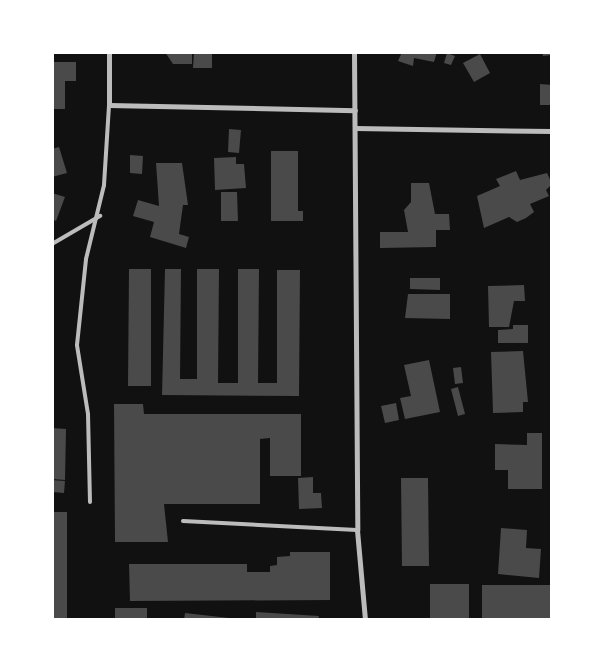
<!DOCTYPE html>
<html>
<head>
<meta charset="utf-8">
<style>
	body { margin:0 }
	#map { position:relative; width:604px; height:672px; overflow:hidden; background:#111; font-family:"Fira Sans Condensed",sans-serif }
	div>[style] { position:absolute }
	.building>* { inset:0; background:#4a4a4a }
	.service>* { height:4px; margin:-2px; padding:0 2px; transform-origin:2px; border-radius:2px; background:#bcbcbc }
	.minor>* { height:5px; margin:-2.5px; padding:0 2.5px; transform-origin:2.5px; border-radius:2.5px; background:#bcbcbc }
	span { translate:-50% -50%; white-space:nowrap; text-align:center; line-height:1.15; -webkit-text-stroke:4px #fff; paint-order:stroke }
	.frame { position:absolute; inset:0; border:54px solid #fff; pointer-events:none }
</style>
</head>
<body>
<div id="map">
	<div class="building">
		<i style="clip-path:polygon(165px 52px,192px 52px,192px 64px,173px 64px)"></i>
		<i style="clip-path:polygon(194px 52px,212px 52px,212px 68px,193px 68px)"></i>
		<i style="clip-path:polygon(216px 52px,231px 52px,231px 54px,216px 54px)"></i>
		<i style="clip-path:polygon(402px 52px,437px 52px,434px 62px,414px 58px,413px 66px,398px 61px)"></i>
		<i style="clip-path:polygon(542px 52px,552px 52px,552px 55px,543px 56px)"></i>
		<i style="clip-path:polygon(447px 53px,455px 56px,451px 65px,444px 63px)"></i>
		<i style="clip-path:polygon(480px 54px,490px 73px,474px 82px,463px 63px)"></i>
		<i style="clip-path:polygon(52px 62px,76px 62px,76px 81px,65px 81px,65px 109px,52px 109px)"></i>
		<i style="clip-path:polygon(540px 84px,552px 85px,552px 105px,540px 105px)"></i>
		<i style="clip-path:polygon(229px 129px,241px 130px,239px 153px,228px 152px)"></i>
		<i style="clip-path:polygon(59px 147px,67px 173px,52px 177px,52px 149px)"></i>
		<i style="clip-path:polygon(271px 151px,298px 151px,298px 211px,303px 211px,303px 221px,271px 221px)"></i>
		<i style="clip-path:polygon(130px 155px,143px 156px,142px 174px,130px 173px)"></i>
		<i style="clip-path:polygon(236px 157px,236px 164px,244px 164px,246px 188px,215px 190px,214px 158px)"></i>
		<i style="clip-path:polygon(156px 163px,182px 163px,188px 205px,183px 205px,179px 234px,189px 237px,186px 248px,150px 237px,154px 222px,133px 216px,138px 200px,159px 206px)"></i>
		<i style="clip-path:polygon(516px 171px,520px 180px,547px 173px,552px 184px,546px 190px,549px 196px,530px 204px,534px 212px,526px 218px,517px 222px,509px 217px,484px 228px,477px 196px,500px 186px,496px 179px)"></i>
		<i style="clip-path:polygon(411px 183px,429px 183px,435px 214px,449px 214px,450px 230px,436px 230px,436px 247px,380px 248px,380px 232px,408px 232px,404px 210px,411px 202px)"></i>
		<i style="clip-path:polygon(221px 192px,237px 192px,238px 221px,221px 221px)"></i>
		<i style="clip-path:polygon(52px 193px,65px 197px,56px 221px,52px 219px)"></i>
		<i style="clip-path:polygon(129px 269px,151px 269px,151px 386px,128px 386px)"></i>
		<i style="clip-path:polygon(165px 269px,181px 269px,180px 379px,197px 379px,197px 269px,219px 269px,218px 383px,238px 383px,238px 269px,259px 269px,258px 383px,277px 383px,277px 270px,300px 270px,299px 396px,162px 395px)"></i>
		<i style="clip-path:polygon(410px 278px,440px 278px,440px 290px,410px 289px)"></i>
		<i style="clip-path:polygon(524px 285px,525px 301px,514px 301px,509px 327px,489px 327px,488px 286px)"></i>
		<i style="clip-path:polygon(408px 294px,450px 294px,450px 319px,405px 318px)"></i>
		<i style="clip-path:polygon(513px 325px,528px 325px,528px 343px,498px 343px,498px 330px,513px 329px)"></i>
		<i style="clip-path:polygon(523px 351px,528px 402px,523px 402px,523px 412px,493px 413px,491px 352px)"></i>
		<i style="clip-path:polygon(429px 360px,440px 412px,405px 419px,400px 398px,411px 396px,404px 365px)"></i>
		<i style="clip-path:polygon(461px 367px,463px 383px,455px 384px,453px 368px)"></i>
		<i style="clip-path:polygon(458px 387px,465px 414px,458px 416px,451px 389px)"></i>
		<i style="clip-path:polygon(396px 403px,399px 420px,385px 423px,381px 406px)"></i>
		<i style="clip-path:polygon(114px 404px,143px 404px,144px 414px,301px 414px,301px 476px,270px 476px,270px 438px,260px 439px,260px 504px,164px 504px,168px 542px,115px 542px)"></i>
		<i style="clip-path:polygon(52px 428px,66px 429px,65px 480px,52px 479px)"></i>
		<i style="clip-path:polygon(527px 433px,542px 433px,542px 489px,508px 489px,508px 470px,495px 470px,495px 444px,527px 445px)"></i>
		<i style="clip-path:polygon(313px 477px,313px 493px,321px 493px,322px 508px,299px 509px,298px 478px)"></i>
		<i style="clip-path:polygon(401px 478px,428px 478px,429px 566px,402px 566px)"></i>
		<i style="clip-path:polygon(52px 480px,65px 481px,64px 493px,52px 492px)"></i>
		<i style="clip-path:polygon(52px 512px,67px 512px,67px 620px,52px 620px)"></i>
		<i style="clip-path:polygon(501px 528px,527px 530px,526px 548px,541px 549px,539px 578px,498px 574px)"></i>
		<i style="clip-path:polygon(290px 552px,330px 552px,330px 600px,130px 601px,129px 564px,247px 564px,247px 572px,270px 572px,270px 566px,277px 565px,277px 557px,290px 556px)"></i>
		<i style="clip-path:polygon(430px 584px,469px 584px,469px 620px,430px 620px)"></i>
		<i style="clip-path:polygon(482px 585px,550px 585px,550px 620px,482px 620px)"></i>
		<i style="clip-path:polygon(115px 608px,147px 608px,147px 620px,115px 620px)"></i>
		<i style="clip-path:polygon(256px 612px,319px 616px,318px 620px,256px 620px)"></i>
		<i style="clip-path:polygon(185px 613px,229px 618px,229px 620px,184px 620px)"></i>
	</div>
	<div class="service">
		<i style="left:52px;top:244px;width:56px;rotate:-30.3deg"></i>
		<i style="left:90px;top:502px;width:88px;rotate:-91.3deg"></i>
		<i style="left:88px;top:414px;width:70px;rotate:-99.1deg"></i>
		<i style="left:77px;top:345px;width:86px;rotate:-84deg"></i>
		<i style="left:86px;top:259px;width:76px;rotate:-76.3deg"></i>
		<i style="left:104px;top:185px;width:80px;rotate:-86.4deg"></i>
		<i style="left:183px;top:521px;width:174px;rotate:3deg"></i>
	</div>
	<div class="minor">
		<i style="left:109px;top:52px;width:53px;rotate:90deg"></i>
		<i style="left:109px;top:105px;width:246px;rotate:1.2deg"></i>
		<i style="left:354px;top:52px;width:478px;rotate:89.6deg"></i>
		<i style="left:357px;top:530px;width:90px;rotate:84.9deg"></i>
		<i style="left:355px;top:128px;width:197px;rotate:0.9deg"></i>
	</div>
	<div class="frame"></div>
</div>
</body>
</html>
